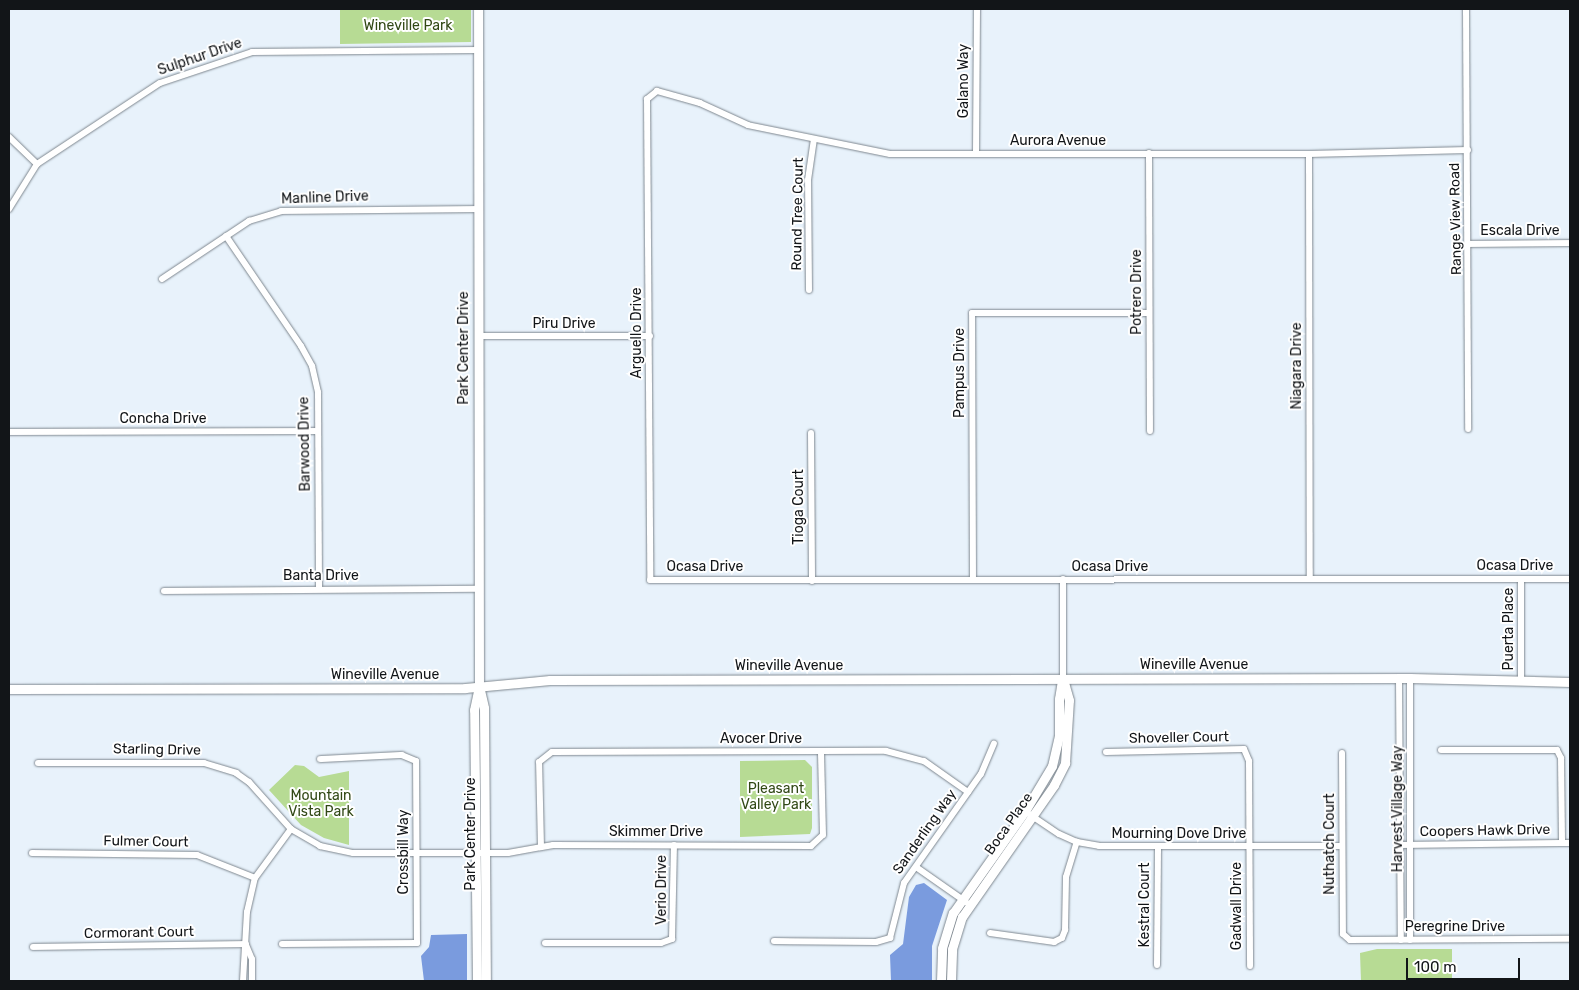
<!DOCTYPE html>
<html>
<head>
<meta charset="utf-8">
<style>
	body { margin:0 }
	#map { position:relative; width:1579px; height:990px; overflow:hidden; background:#e8f2fb; font-family:Rubik,sans-serif }
	div>[style] { position:absolute }
	.green>* { inset:0; background:#b7db94 }
	.water>* { inset:0; background:#7a9bde }
	.roads { filter:drop-shadow(0 0 1px #7e878f) drop-shadow(0 0 1px #7e878f) }
	.street>* { height:6px; margin:-3px; padding:0 3px; transform-origin:3px; border-radius:3px; background:#fff }
	.secondary>* { height:9px; margin:-4.5px; padding:0 4.5px; transform-origin:4.5px; border-radius:4.5px; background:#fff }
	span { translate:-50% -50%; white-space:nowrap; text-align:center; line-height:1.15; -webkit-text-stroke:4px #fff; paint-order:stroke }
	.park-label { font-size:14px; color:#314815 }
	.street-label { font-size:14px; color:#121518 }
	.frame { position:absolute; inset:0; border:10px solid #121518; pointer-events:none }
	.scale { position:absolute; left:1406px; top:958px; width:114px; height:22px; box-sizing:border-box; border:2px solid #121518; border-top:0; padding-left:6px; font-size:15px; line-height:18px; white-space:nowrap; color:#121518; -webkit-text-stroke:4px #fff; paint-order:stroke }
</style>
</head>
<body>
<div id="map">
	<div class="green">
		<i style="clip-path:polygon(340px 9px,471px 9px,471px 42px,340px 44px)"></i>
		<i style="clip-path:polygon(805px 760px,812px 767px,812px 828px,810px 834px,740px 837px,740px 761px)"></i>
		<i style="clip-path:polygon(295px 765px,304px 766px,319px 777px,349px 771px,349px 845px,324px 838px,301px 825px,269px 790px)"></i>
		<i style="clip-path:polygon(1377px 949px,1452px 949px,1452px 981px,1361px 981px,1360px 953px)"></i>
	</div>
	<div class="water">
		<i style="clip-path:polygon(924px 883px,947px 900px,932px 946px,932px 981px,891px 981px,890px 955px,903px 944px,909px 897px,916px 885px)"></i>
		<i style="clip-path:polygon(467px 934px,467px 981px,424px 981px,421px 956px,429px 947px,431px 935px)"></i>
	</div>
	<div class="roads">
		<div class="street">
			<i style="left:1466px;top:9px;width:420px;rotate:89.7deg"></i>
			<i style="left:9px;top:137px;width:39px;rotate:44deg"></i>
			<i style="left:1468px;top:150px;width:159px;rotate:178.6deg"></i>
			<i style="left:1309px;top:154px;width:419px;rotate:180deg"></i>
			<i style="left:890px;top:154px;width:145px;rotate:-168.5deg"></i>
			<i style="left:748px;top:125px;width:53px;rotate:-155.4deg"></i>
			<i style="left:700px;top:103px;width:45px;rotate:-164.4deg"></i>
			<i style="left:657px;top:91px;width:13px;rotate:141deg"></i>
			<i style="left:647px;top:99px;width:481px;rotate:89.6deg"></i>
			<i style="left:650px;top:580px;width:920px;rotate:-0.06deg"></i>
			<i style="left:976px;top:153px;width:144px;rotate:-89.6deg"></i>
			<i style="left:1149px;top:153px;width:278px;rotate:89.8deg"></i>
			<i style="left:1309px;top:154px;width:424px;rotate:89.9deg"></i>
			<i style="left:9px;top:209px;width:53px;rotate:-58.1deg"></i>
			<i style="left:37px;top:164px;width:147px;rotate:-33.4deg"></i>
			<i style="left:160px;top:83px;width:97px;rotate:-18.6deg"></i>
			<i style="left:252px;top:52px;width:226px;rotate:-0.5deg"></i>
			<i style="left:226px;top:236px;width:133px;rotate:55.7deg"></i>
			<i style="left:301px;top:346px;width:23px;rotate:61deg"></i>
			<i style="left:312px;top:366px;width:27px;rotate:77deg"></i>
			<i style="left:318px;top:392px;width:196px;rotate:89.7deg"></i>
			<i style="left:1469px;top:244px;width:101px;rotate:-0.6deg"></i>
			<i style="left:162px;top:279px;width:105px;rotate:-33.7deg"></i>
			<i style="left:249px;top:221px;width:34px;rotate:-17deg"></i>
			<i style="left:281px;top:211px;width:197px;rotate:-0.6deg"></i>
			<i style="left:809px;top:290px;width:110px;rotate:-90.5deg"></i>
			<i style="left:808px;top:180px;width:41px;rotate:-81.7deg"></i>
			<i style="left:478px;top:336px;width:172px"></i>
			<i style="left:9px;top:432px;width:309px;rotate:-0.2deg"></i>
			<i style="left:811px;top:433px;width:148px;rotate:89.6deg"></i>
			<i style="left:1063px;top:579px;width:100px;rotate:90deg"></i>
			<i style="left:1521px;top:579px;width:100px;rotate:90deg"></i>
			<i style="left:973px;top:580px;width:267px;rotate:-90.2deg"></i>
			<i style="left:972px;top:313px;width:177px"></i>
			<i style="left:164px;top:591px;width:314px;rotate:-0.4deg"></i>
			<i style="left:1410px;top:678px;width:262px;rotate:90deg"></i>
			<i style="left:1399px;top:679px;width:261px;rotate:89.6deg"></i>
			<i style="left:1441px;top:750px;width:116px"></i>
			<i style="left:1557px;top:750px;width:9px;rotate:63deg"></i>
			<i style="left:1561px;top:758px;width:85px;rotate:89.3deg"></i>
			<i style="left:1106px;top:752px;width:138px;rotate:-1.2deg"></i>
			<i style="left:1244px;top:749px;width:13px;rotate:67deg"></i>
			<i style="left:1249px;top:761px;width:205px;rotate:89.7deg"></i>
			<i style="left:1342px;top:753px;width:181px;rotate:89.7deg"></i>
			<i style="left:1343px;top:934px;width:9px;rotate:41deg"></i>
			<i style="left:1350px;top:940px;width:220px;rotate:-0.3deg"></i>
			<i style="left:38px;top:763px;width:166px"></i>
			<i style="left:204px;top:763px;width:34px;rotate:17deg"></i>
			<i style="left:236px;top:773px;width:16px;rotate:35deg"></i>
			<i style="left:249px;top:782px;width:63px;rotate:48.2deg"></i>
			<i style="left:291px;top:829px;width:34px;rotate:30deg"></i>
			<i style="left:320px;top:846px;width:34px;rotate:12deg"></i>
			<i style="left:353px;top:853px;width:155px"></i>
			<i style="left:508px;top:853px;width:46px;rotate:-10.1deg"></i>
			<i style="left:553px;top:845px;width:258px;rotate:0.2deg"></i>
			<i style="left:811px;top:846px;width:16px;rotate:-43deg"></i>
			<i style="left:823px;top:835px;width:84px;rotate:-91.4deg"></i>
			<i style="left:1029px;top:814px;width:36px;rotate:34deg"></i>
			<i style="left:1059px;top:834px;width:20px;rotate:24deg"></i>
			<i style="left:1077px;top:842px;width:22px;rotate:10deg"></i>
			<i style="left:1099px;top:846px;width:243px"></i>
			<i style="left:1400px;top:845px;width:170px;rotate:-0.7deg"></i>
			<i style="left:541px;top:847px;width:85px;rotate:-91.3deg"></i>
			<i style="left:539px;top:762px;width:16px;rotate:-38deg"></i>
			<i style="left:552px;top:752px;width:334px;rotate:-0.2deg"></i>
			<i style="left:886px;top:751px;width:39px;rotate:15deg"></i>
			<i style="left:924px;top:761px;width:54px;rotate:35.2deg"></i>
			<i style="left:32px;top:853px;width:165px;rotate:0.7deg"></i>
			<i style="left:197px;top:855px;width:62px;rotate:21.6deg"></i>
			<i style="left:916px;top:867px;width:61px;rotate:35deg"></i>
			<i style="left:990px;top:933px;width:65px;rotate:8deg"></i>
			<i style="left:1054px;top:942px;width:9px;rotate:-27deg"></i>
			<i style="left:1062px;top:938px;width:9px;rotate:-69deg"></i>
			<i style="left:1065px;top:930px;width:53px;rotate:-88.9deg"></i>
			<i style="left:1066px;top:877px;width:37px;rotate:-73deg"></i>
			<i style="left:774px;top:941px;width:102px;rotate:0.6deg"></i>
			<i style="left:876px;top:942px;width:15px;rotate:-16deg"></i>
			<i style="left:890px;top:938px;width:57px;rotate:-75.7deg"></i>
			<i style="left:904px;top:883px;width:133px;rotate:-54.8deg"></i>
			<i style="left:981px;top:774px;width:33px;rotate:-67deg"></i>
			<i style="left:545px;top:943px;width:116px"></i>
			<i style="left:661px;top:943px;width:12px;rotate:-20deg"></i>
			<i style="left:672px;top:939px;width:94px;rotate:-88.8deg"></i>
			<i style="left:282px;top:944px;width:135px;rotate:-0.4deg"></i>
			<i style="left:417px;top:943px;width:182px;rotate:-90.3deg"></i>
			<i style="left:416px;top:761px;width:15px;rotate:-157deg"></i>
			<i style="left:402px;top:755px;width:82px;rotate:177.2deg"></i>
			<i style="left:246px;top:945px;width:15px;rotate:67deg"></i>
			<i style="left:252px;top:959px;width:22px;rotate:90deg"></i>
			<i style="left:33px;top:947px;width:213px;rotate:-0.8deg"></i>
			<i style="left:1157px;top:965px;width:119px;rotate:-89.5deg"></i>
			<i style="left:243px;top:981px;width:69px;rotate:-86.7deg"></i>
			<i style="left:247px;top:912px;width:35px;rotate:-77deg"></i>
			<i style="left:255px;top:878px;width:61px;rotate:-53.7deg"></i>
		</div>
		<div class="secondary">
			<i style="left:9px;top:689px;width:456px;rotate:-0.1deg"></i>
			<i style="left:465px;top:688px;width:85px;rotate:-5.4deg"></i>
			<i style="left:550px;top:680px;width:860px;rotate:-0.13deg"></i>
			<i style="left:1410px;top:678px;width:160px;rotate:1.4deg"></i>
			<i style="left:480px;top:690px;width:18px;rotate:77deg"></i>
			<i style="left:484px;top:708px;width:273px;rotate:89.6deg"></i>
			<i style="left:477px;top:981px;width:271px;rotate:-90.6deg"></i>
			<i style="left:474px;top:710px;width:24px;rotate:-78deg"></i>
			<i style="left:479px;top:687px;width:678px;rotate:-90.08deg"></i>
			<i style="left:941px;top:981px;width:33px;rotate:-88deg"></i>
			<i style="left:942px;top:948px;width:37px;rotate:-73deg"></i>
			<i style="left:953px;top:913px;width:125px;rotate:-54.8deg"></i>
			<i style="left:1025px;top:811px;width:52px;rotate:-59deg"></i>
			<i style="left:1052px;top:766px;width:32px;rotate:-77deg"></i>
			<i style="left:1059px;top:735px;width:36px;rotate:-90deg"></i>
			<i style="left:1059px;top:699px;width:18px;rotate:-81deg"></i>
			<i style="left:951px;top:981px;width:32px;rotate:-88deg"></i>
			<i style="left:952px;top:949px;width:34px;rotate:-73deg"></i>
			<i style="left:962px;top:917px;width:161px;rotate:-55.1deg"></i>
			<i style="left:1054px;top:785px;width:25px;rotate:-63deg"></i>
			<i style="left:1065px;top:763px;width:63px;rotate:-86.4deg"></i>
			<i style="left:1069px;top:700px;width:22px;rotate:-106deg"></i>
		</div>
	</div>
	<div class="park-label">
		<span style="left:408px;top:26px">Wineville Park</span>
		<span style="left:776px;top:797px">Pleasant<br>Valley Park</span>
		<span style="left:321px;top:804px">Mountain<br>Vista Park</span>
	</div>
	<div class="street-label">
		<span style="left:200px;top:57px;rotate:-19deg">Sulphur Drive</span>
		<span style="left:964px;top:81px;rotate:-90deg">Galano Way</span>
		<span style="left:1058px;top:141px">Aurora Avenue</span>
		<span style="left:325px;top:198px;rotate:-2deg">Manline Drive</span>
		<span style="left:798px;top:214px;rotate:-89deg">Round Tree Court</span>
		<span style="left:1456px;top:219px;rotate:-91deg">Range View Road</span>
		<span style="left:1520px;top:231px">Escala Drive</span>
		<span style="left:1137px;top:292px;rotate:-90deg">Potrero Drive</span>
		<span style="left:564px;top:324px">Piru Drive</span>
		<span style="left:637px;top:333px;rotate:-90deg">Arguello Drive</span>
		<span style="left:464px;top:348px;rotate:-90deg">Park Center Drive</span>
		<span style="left:1297px;top:366px;rotate:-90deg">Niagara Drive</span>
		<span style="left:960px;top:373px;rotate:-90deg">Pampus Drive</span>
		<span style="left:163px;top:419px">Concha Drive</span>
		<span style="left:305px;top:444px;rotate:-91deg">Barwood Drive</span>
		<span style="left:799px;top:507px;rotate:-90deg">Tioga Court</span>
		<span style="left:1515px;top:566px">Ocasa Drive</span>
		<span style="left:705px;top:567px">Ocasa Drive</span>
		<span style="left:1110px;top:567px">Ocasa Drive</span>
		<span style="left:321px;top:576px">Banta Drive</span>
		<span style="left:1509px;top:629px;rotate:-90deg">Puerta Place</span>
		<span style="left:1194px;top:665px">Wineville Avenue</span>
		<span style="left:789px;top:666px">Wineville Avenue</span>
		<span style="left:385px;top:675px">Wineville Avenue</span>
		<span style="left:1179px;top:738px;rotate:-1deg">Shoveller Court</span>
		<span style="left:761px;top:739px">Avocer Drive</span>
		<span style="left:157px;top:750px;rotate:1deg">Starling Drive</span>
		<span style="left:1398px;top:809px;rotate:-90deg">Harvest Village Way</span>
		<span style="left:1009px;top:824px;rotate:-55deg">Boca Place</span>
		<span style="left:1485px;top:831px;rotate:-1deg">Coopers Hawk Drive</span>
		<span style="left:656px;top:832px">Skimmer Drive</span>
		<span style="left:925px;top:832px;rotate:-55deg">Sanderling Way</span>
		<span style="left:471px;top:834px;rotate:-90deg">Park Center Drive</span>
		<span style="left:1179px;top:834px">Mourning Dove Drive</span>
		<span style="left:146px;top:842px;rotate:1deg">Fulmer Court</span>
		<span style="left:1330px;top:844px;rotate:-90deg">Nuthatch Court</span>
		<span style="left:404px;top:852px;rotate:-90deg">Crossbill Way</span>
		<span style="left:662px;top:890px;rotate:-90deg">Verio Drive</span>
		<span style="left:1145px;top:905px;rotate:-90deg">Kestral Court</span>
		<span style="left:1237px;top:906px;rotate:-90deg">Gadwall Drive</span>
		<span style="left:1455px;top:927px">Peregrine Drive</span>
		<span style="left:139px;top:933px;rotate:-1deg">Cormorant Court</span>
	</div>
	<div class="frame"></div>
	<div class="scale">100 m</div>
</div>
</body>
</html>
